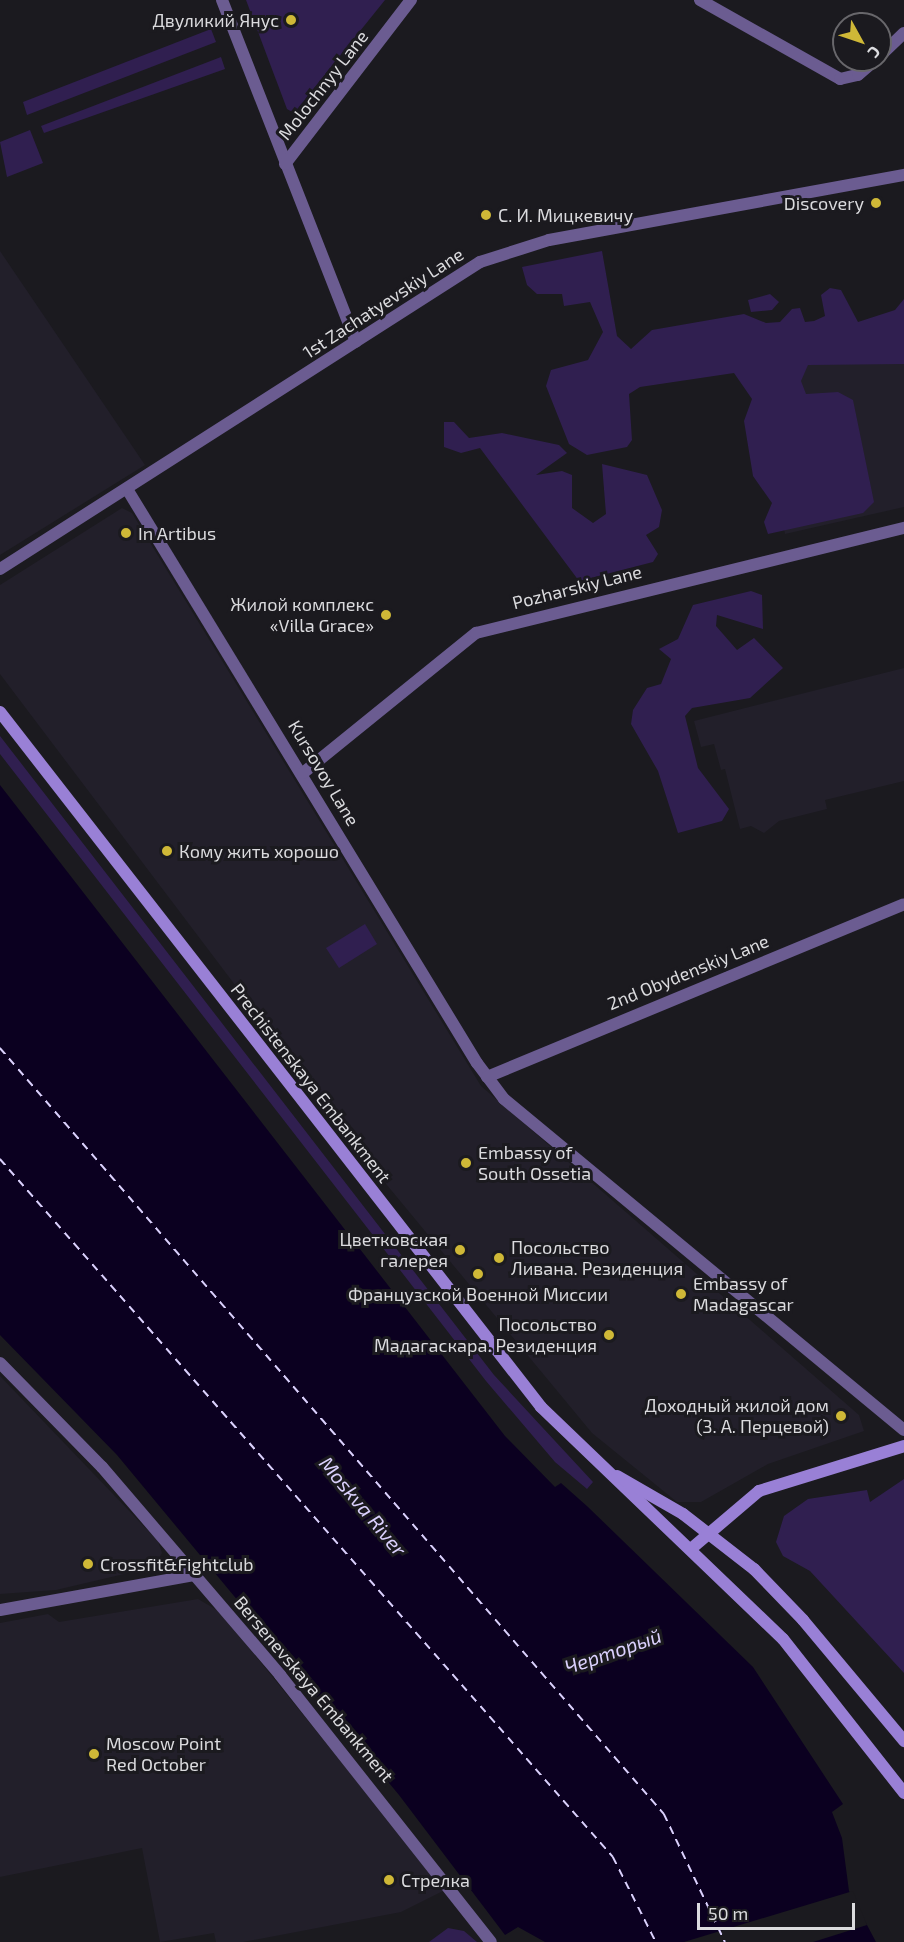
<!DOCTYPE html>
<html>
<head>
<meta charset="utf-8">
<style>
	body { margin:0 }
	#map { position:relative; width:904px; height:1942px; overflow:hidden; background:#1b1a1f; font-family:"Exo 2",sans-serif }
	div>[style] { position:absolute }
	.built>* { inset:0; background:#221f2a }
	.green>* { inset:0; background:#301f50 }
	.water>* { inset:0; background:#0b0020 }
	.pier>* { inset:0; background:#1b1a1f }
	.ferry>* { height:1.5px; margin-top:-0.75px; transform-origin:0; background:repeating-linear-gradient(90deg,#dbd1fd 0 8px,transparent 0 14px) }
	.street>* { height:12px; margin:-6px; padding:0 6px; transform-origin:6px; border-radius:6px; background:#6b5c91 }
	.secondary>* { height:12px; margin:-6px; padding:0 6px; transform-origin:6px; border-radius:6px; background:#9980d6 }
	.dots>* { width:16px; height:16px; translate:-50% -50%; box-sizing:border-box; border:3px solid #1b1a1f; border-radius:50% }
	span { translate:-50% -50%; white-space:nowrap; text-align:center; line-height:1.15; -webkit-text-stroke:6px #1b1a1f; paint-order:stroke }
	.poi-label { font-size:18px; color:#dbdbde }
	.right { translate:-100% -50%; text-align:right }
	.left { translate:0 -50%; text-align:left }
	.street-label { font-size:18px; color:#dbdbde }
	.water-label { font-size:20px; color:#dbd1fd; font-style:italic }
	.north { position:absolute; left:832px; top:12px; width:60px; height:60px; box-sizing:border-box; background:#1b1a1f; border:2px solid #68676b; border-radius:50%; rotate:130deg; font-size:16px; font-weight:700; line-height:24px; text-align:center; color:#dbdbde }
	.north::after { content:''; display:block; margin:auto; width:21px; height:27px; background:#cfb837; clip-path:polygon(50% 0,100% 100%,50% 72%,0 100%) }
	.scale { position:absolute; left:697px; top:1903px; width:158px; height:27px; box-sizing:border-box; border:3px solid #dbdbde; border-top:0; padding-left:8px; font-size:18px; line-height:21px; white-space:nowrap; color:#dbdbde; -webkit-text-stroke:4px #1b1a1f; paint-order:stroke }
</style>
</head>
<body>
<div id="map">
	<div class="built">
		<i style="clip-path:polygon(0 251px,145px 465px,0 555px)"></i>
		<i style="clip-path:polygon(904px 323px,904px 507px,785px 534px,750px 355px)"></i>
		<i style="clip-path:polygon(122px 508px,132px 513px,481px 1086px,859px 1415px,864px 1431px,768px 1464px,701px 1502px,677px 1502px,592px 1433px,377px 1173px,0 674px,0 585px)"></i>
		<i style="clip-path:polygon(904px 668px,904px 781px,825px 800px,827px 809px,779px 821px,764px 833px,751px 826px,740px 829px,725px 769px,721px 770px,714px 744px,701px 747px,694px 721px)"></i>
		<i style="clip-path:polygon(0 1376px,158px 1541px,162px 1553px,154px 1567px,56px 1590px,0 1594px)"></i>
		<i style="clip-path:polygon(198px 1599px,217px 1610px,258px 1659px,445px 1890px,401px 1912px,243px 1942px,216px 1942px,214px 1933px,160px 1942px,142px 1848px,0 1877px,0 1623px,48px 1614px,59px 1622px)"></i>
	</div>
	<div class="green">
		<i style="clip-path:polygon(246px 0,385px 0,294px 113px,287px 109px)"></i>
		<i style="clip-path:polygon(211px 29px,216px 42px,27px 115px,23px 102px)"></i>
		<i style="clip-path:polygon(221px 57px,225px 69px,44px 133px,41px 126px)"></i>
		<i style="clip-path:polygon(30px 130px,43px 163px,7px 177px,0 142px)"></i>
		<i style="clip-path:polygon(602px 251px,617px 336px,631px 349px,652px 330px,744px 314px,766px 323px,780px 322px,792px 309px,800px 308px,805px 322px,814px 321px,825px 316px,821px 295px,830px 288px,841px 290px,858px 322px,895px 310px,904px 299px,904px 364px,808px 365px,801px 381px,806px 394px,838px 392px,853px 400px,874px 502px,863px 513px,768px 534px,764px 522px,772px 503px,753px 476px,744px 421px,752px 399px,734px 373px,640px 387px,629px 394px,632px 440px,627px 447px,587px 455px,569px 444px,546px 386px,551px 370px,588px 360px,603px 332px,590px 302px,564px 306px,562px 294px,537px 294px,527px 285px,522px 267px)"></i>
		<i style="clip-path:polygon(770px 294px,779px 302px,772px 310px,751px 312px,748px 300px)"></i>
		<i style="clip-path:polygon(444px 422px,454px 422px,469px 438px,502px 433px,559px 445px,567px 453px,536px 475px,562px 471px,572px 475px,572px 508px,593px 523px,606px 514px,602px 464px,647px 475px,662px 510px,659px 527px,646px 535px,658px 554px,653px 562px,579px 581px,480px 448px,461px 453px,444px 447px)"></i>
		<i style="clip-path:polygon(751px 591px,762px 595px,763px 629px,717px 615px,716px 626px,737px 650px,754px 638px,783px 668px,750px 698px,692px 708px,685px 716px,698px 768px,729px 809px,722px 821px,678px 833px,658px 771px,631px 724px,633px 710px,647px 688px,661px 684px,671px 659px,659px 649px,678px 639px,693px 605px)"></i>
		<i style="clip-path:polygon(0 736px,494px 1375px,593px 1482px,587px 1489px,555px 1462px,486px 1381px,0 754px)"></i>
		<i style="clip-path:polygon(365px 924px,377px 944px,339px 968px,326px 948px)"></i>
		<i style="clip-path:polygon(904px 1479px,904px 1673px,810px 1571px,783px 1556px,776px 1542px,784px 1516px,808px 1499px,867px 1490px,870px 1502px)"></i>
		<i style="clip-path:polygon(448px 1928px,464px 1931px,477px 1942px,429px 1942px)"></i>
	</div>
	<div class="water">
		<i style="clip-path:polygon(0 785px,505px 1436px,555px 1487px,561px 1483px,588px 1507px,753px 1667px,843px 1804px,832px 1812px,842px 1838px,849px 1891px,876px 1942px,545px 1942px,518px 1927px,505px 1935px,399px 1795px,117px 1455px,0 1335px)"></i>
	</div>
	<div class="pier">
		<i style="clip-path:polygon(853px 1891px,867px 1925px,813px 1942px,684px 1942px)"></i>
	</div>
	<div class="ferry">
		<i style="left:0;top:1048px;width:1014px;rotate:49.08deg"></i>
		<i style="left:664px;top:1814px;width:142px;rotate:64.5deg"></i>
		<i style="left:0;top:1159px;width:929px;rotate:48.71deg"></i>
		<i style="left:613px;top:1857px;width:95px;rotate:63.2deg"></i>
	</div>
	<div class="street">
		<i style="left:222px;top:0;width:367px;rotate:68.6deg"></i>
		<i style="left:700px;top:0;width:161px;rotate:29.4deg"></i>
		<i style="left:840px;top:79px;width:18px;rotate:-13deg"></i>
		<i style="left:858px;top:75px;width:23px;rotate:-41deg"></i>
		<i style="left:880px;top:56px;width:33px;rotate:-44deg"></i>
		<i style="left:285px;top:164px;width:207px;rotate:-52.5deg"></i>
		<i style="left:127px;top:489px;width:672px;rotate:58.63deg"></i>
		<i style="left:477px;top:1063px;width:45px;rotate:53.1deg"></i>
		<i style="left:504px;top:1099px;width:519px;rotate:39.61deg"></i>
		<i style="left:0;top:569px;width:570px;rotate:-32.6deg"></i>
		<i style="left:480px;top:262px;width:72px;rotate:-17.7deg"></i>
		<i style="left:549px;top:240px;width:361px;rotate:-10.4deg"></i>
		<i style="left:303px;top:773px;width:223px;rotate:-39deg"></i>
		<i style="left:476px;top:633px;width:441px;rotate:-13.8deg"></i>
		<i style="left:487px;top:1077px;width:451px;rotate:-22.5deg"></i>
		<i style="left:0;top:1363px;width:146px;rotate:45.6deg"></i>
		<i style="left:102px;top:1467px;width:274px;rotate:49.4deg"></i>
		<i style="left:280px;top:1675px;width:340px;rotate:51.7deg"></i>
		<i style="left:0;top:1610px;width:197px;rotate:-10.2deg"></i>
	</div>
	<div class="secondary">
		<i style="left:0;top:712px;width:881px;rotate:52.1deg"></i>
		<i style="left:541px;top:1407px;width:335px;rotate:43.8deg"></i>
		<i style="left:783px;top:1639px;width:196px;rotate:51.8deg"></i>
		<i style="left:617px;top:1476px;width:76px;rotate:29.9deg"></i>
		<i style="left:683px;top:1514px;width:90px;rotate:37.8deg"></i>
		<i style="left:754px;top:1569px;width:71px;rotate:46.1deg"></i>
		<i style="left:803px;top:1620px;width:158px;rotate:50.1deg"></i>
		<i style="left:692px;top:1548px;width:88px;rotate:-40.4deg"></i>
		<i style="left:759px;top:1491px;width:152px;rotate:-17.2deg"></i>
	</div>
	<div class="dots">
		<i style="left:291px;top:20px;background:#cfb837"></i>
		<i style="left:876px;top:203px;background:#cfb837"></i>
		<i style="left:486px;top:215px;background:#cfb837"></i>
		<i style="left:126px;top:533px;background:#cfb837"></i>
		<i style="left:386px;top:615px;background:#cfb837"></i>
		<i style="left:167px;top:851px;background:#cfb837"></i>
		<i style="left:466px;top:1163px;background:#cfb837"></i>
		<i style="left:460px;top:1250px;background:#cfb837"></i>
		<i style="left:499px;top:1258px;background:#cfb837"></i>
		<i style="left:478px;top:1274px;background:#cfb837"></i>
		<i style="left:681px;top:1294px;background:#cfb837"></i>
		<i style="left:609px;top:1335px;background:#cfb837"></i>
		<i style="left:841px;top:1416px;background:#cfb837"></i>
		<i style="left:88px;top:1564px;background:#cfb837"></i>
		<i style="left:94px;top:1754px;background:#cfb837"></i>
		<i style="left:389px;top:1880px;background:#cfb837"></i>
	</div>
	<div class="poi-label">
		<span class="right" style="left:279px;top:20px">Двуликий Янус</span>
		<span class="right" style="left:864px;top:203px">Discovery</span>
		<span class="left" style="left:498px;top:215px">С. И. Мицкевичу</span>
		<span class="left" style="left:138px;top:533px">In Artibus</span>
		<span class="right" style="left:374px;top:615px">Жилой комплекс<br>«Villa Grace»</span>
		<span class="left" style="left:179px;top:851px">Кому жить хорошо</span>
		<span class="left" style="left:478px;top:1163px">Embassy of<br>South Ossetia</span>
		<span class="right" style="left:448px;top:1250px">Цветковская<br>галерея</span>
		<span class="left" style="left:511px;top:1258px">Посольство<br>Ливана. Резиденция</span>
		<span class="left" style="left:693px;top:1294px">Embassy of<br>Madagascar</span>
		<span style="left:478px;top:1294px">Французской Военной Миссии</span>
		<span class="right" style="left:597px;top:1335px">Посольство<br>Мадагаскара. Резиденция</span>
		<span class="right" style="left:829px;top:1416px">Доходный жилой дом<br>(З. А. Перцевой)</span>
		<span class="left" style="left:100px;top:1564px">Crossfit&amp;Fightclub</span>
		<span class="left" style="left:106px;top:1754px">Moscow Point<br>Red October</span>
		<span class="left" style="left:401px;top:1880px">Стрелка</span>
	</div>
	<div class="street-label">
		<span style="left:323px;top:85px;rotate:-52deg">Molochnyy Lane</span>
		<span style="left:383px;top:303px;rotate:-33deg">1st Zachatyevskiy Lane</span>
		<span style="left:577px;top:587px;rotate:-14deg">Pozharskiy Lane</span>
		<span style="left:324px;top:773px;rotate:59deg">Kursovoy Lane</span>
		<span style="left:688px;top:972px;rotate:-22deg">2nd Obydenskiy Lane</span>
		<span style="left:311px;top:1083px;rotate:52deg">Prechistenskaya Embankment</span>
		<span style="left:314px;top:1689px;rotate:50deg">Bersenevskaya Embankment</span>
	</div>
	<div class="water-label">
		<span style="left:363px;top:1506px;rotate:50deg">Moskva River</span>
		<span style="left:613px;top:1651px;rotate:-19deg">Черторый</span>
	</div>
	<div class="north">С</div>
	<div class="scale">50 m</div>
</div>
</body>
</html>
